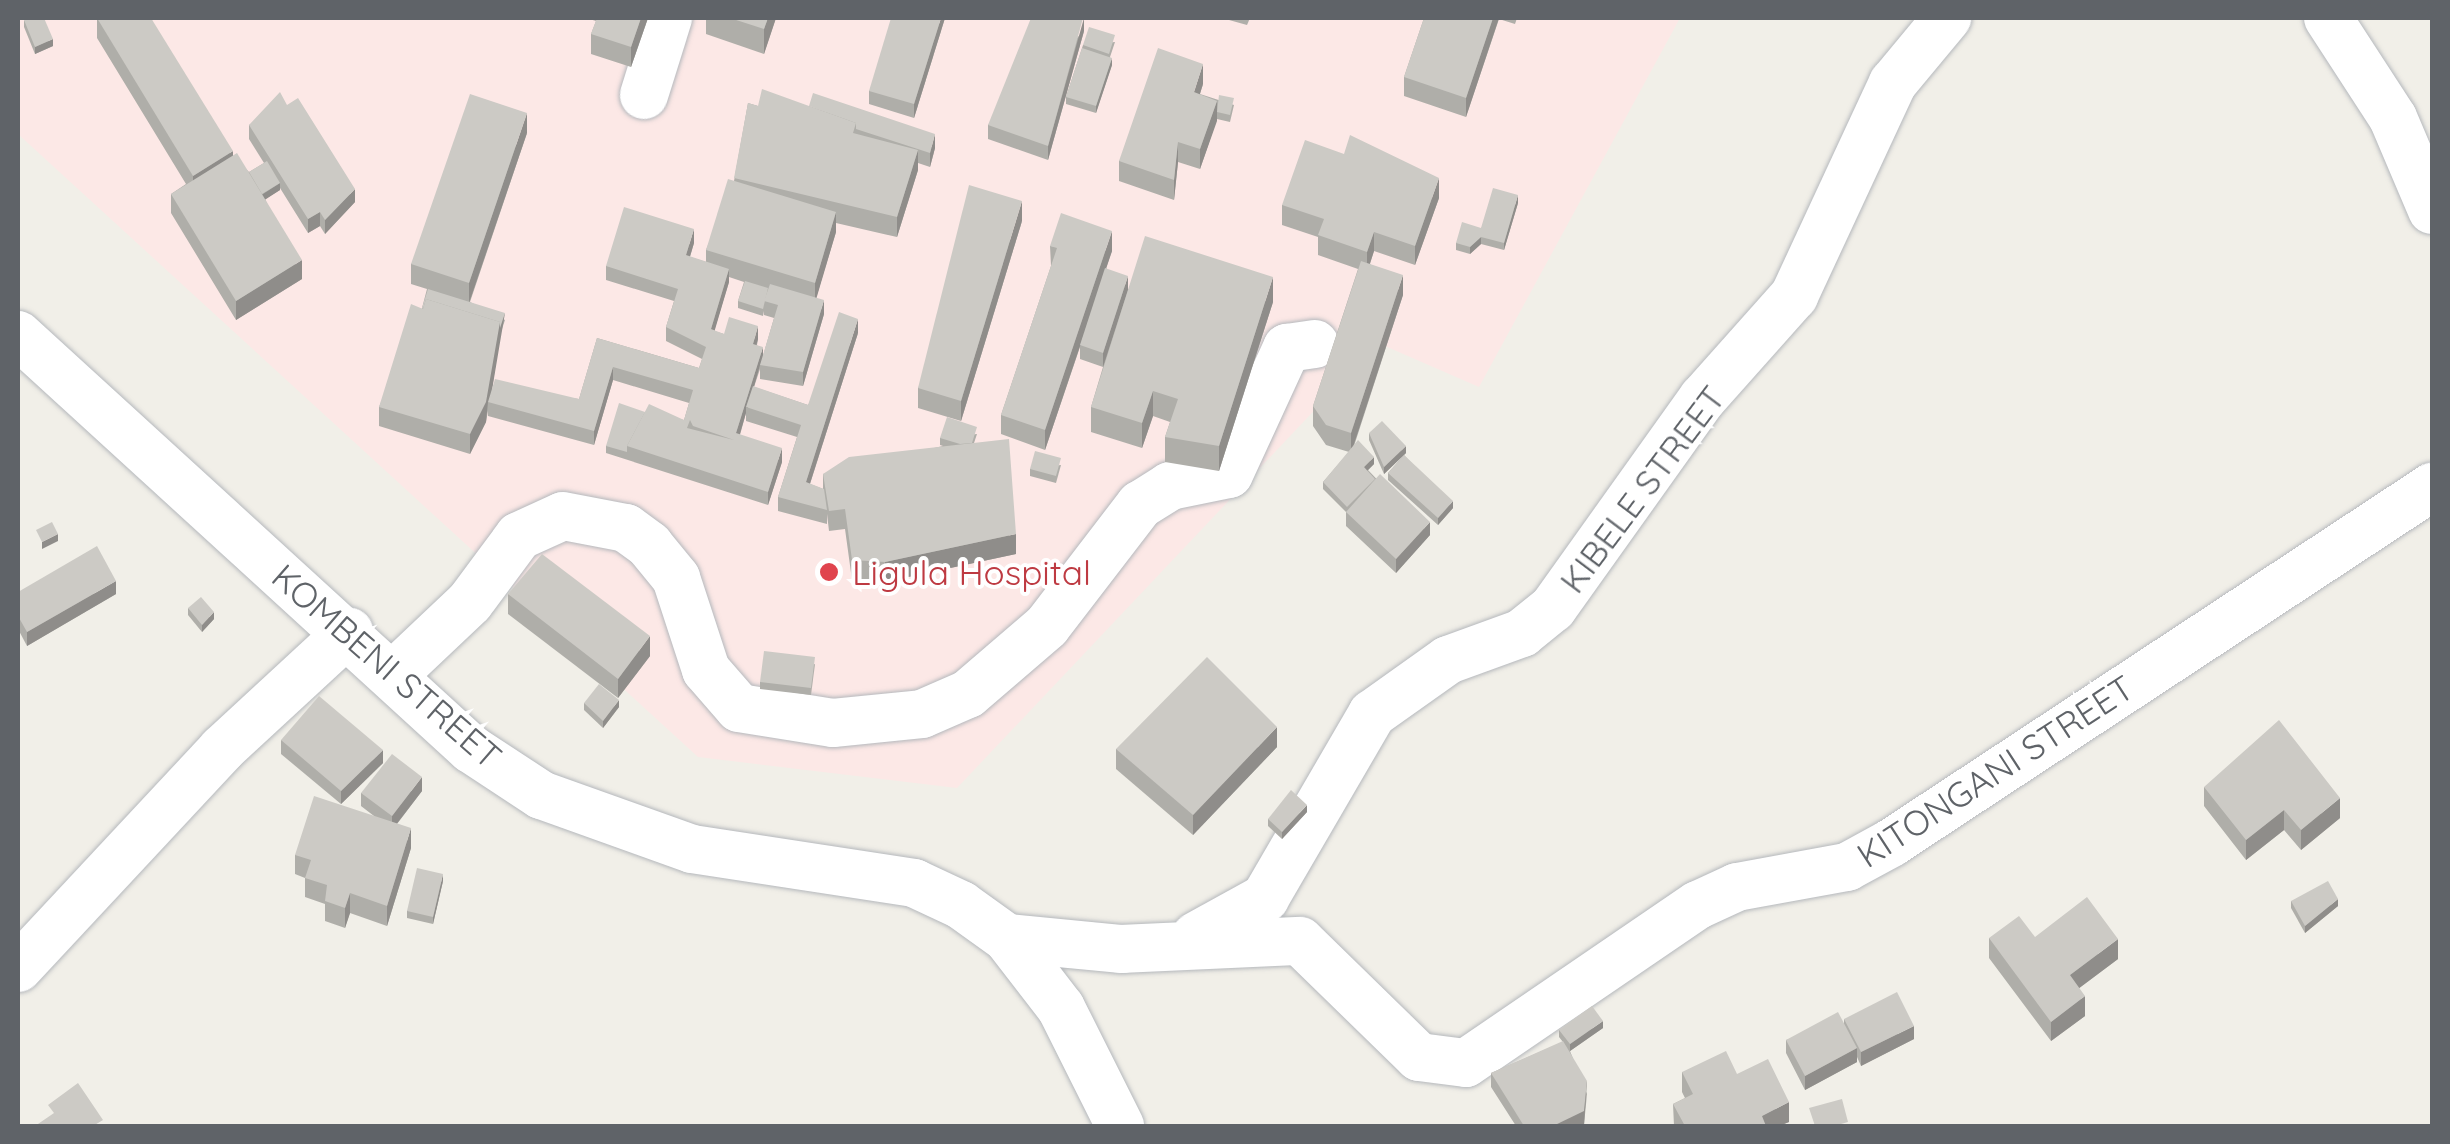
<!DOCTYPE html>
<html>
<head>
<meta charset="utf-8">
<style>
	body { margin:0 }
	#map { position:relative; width:2450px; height:1144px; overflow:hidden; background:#f1efe8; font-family:Quicksand,sans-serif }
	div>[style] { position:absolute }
	.medical>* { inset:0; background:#fce8e6 }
	.roads { filter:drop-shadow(0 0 2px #b5b8bc) drop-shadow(0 0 2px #b5b8bc) }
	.minor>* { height:48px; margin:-24px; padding:0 24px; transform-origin:24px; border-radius:24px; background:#fff }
	.wall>* { inset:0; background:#afaea9 }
	.shaded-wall>* { inset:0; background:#8f8d8a }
	.building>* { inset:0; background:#cccac5 }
	.dots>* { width:28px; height:28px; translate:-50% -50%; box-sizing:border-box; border:5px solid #fff; border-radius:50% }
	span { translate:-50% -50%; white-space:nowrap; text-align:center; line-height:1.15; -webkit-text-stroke:8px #fff; paint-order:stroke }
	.street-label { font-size:35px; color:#5f6368 }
	.health-label { font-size:35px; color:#be3a42 }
	.left { translate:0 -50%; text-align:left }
	.frame { position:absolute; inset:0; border:20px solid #5f6368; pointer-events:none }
</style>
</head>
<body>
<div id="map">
	<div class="medical">
		<i style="clip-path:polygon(18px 18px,1680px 18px,1479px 387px,1378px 343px,957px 788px,698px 757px,18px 134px)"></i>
	</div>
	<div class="roads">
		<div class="minor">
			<i style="left:2328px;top:18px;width:119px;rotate:57deg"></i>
			<i style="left:2393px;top:118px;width:100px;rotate:67deg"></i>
			<i style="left:644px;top:95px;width:81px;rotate:-72.7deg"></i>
			<i style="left:18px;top:335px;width:614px;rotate:42.42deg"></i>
			<i style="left:471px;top:749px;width:84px;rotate:33.3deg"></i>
			<i style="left:541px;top:795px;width:160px;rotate:19.7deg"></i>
			<i style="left:692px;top:849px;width:225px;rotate:8.7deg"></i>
			<i style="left:914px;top:883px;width:52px;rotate:25.1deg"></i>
			<i style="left:961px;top:905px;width:57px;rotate:35.7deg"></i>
			<i style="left:1007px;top:938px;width:88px;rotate:52.4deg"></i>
			<i style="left:1061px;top:1008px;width:132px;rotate:63.4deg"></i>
			<i style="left:395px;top:673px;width:103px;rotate:-43.4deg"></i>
			<i style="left:470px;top:602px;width:82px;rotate:-53.4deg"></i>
			<i style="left:519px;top:536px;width:48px;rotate:-24.4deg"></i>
			<i style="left:563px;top:516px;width:64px;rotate:10.8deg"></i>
			<i style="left:626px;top:528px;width:29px;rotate:36deg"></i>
			<i style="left:649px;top:545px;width:43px;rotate:50.7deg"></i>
			<i style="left:676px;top:578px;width:97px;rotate:71.9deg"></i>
			<i style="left:706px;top:670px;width:50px;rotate:49deg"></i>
			<i style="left:739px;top:708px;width:95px;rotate:9.1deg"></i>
			<i style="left:833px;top:723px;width:89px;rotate:-5.8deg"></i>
			<i style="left:922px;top:714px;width:50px;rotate:-23.5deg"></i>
			<i style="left:968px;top:694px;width:104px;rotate:-40.7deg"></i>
			<i style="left:1047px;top:626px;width:153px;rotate:-52.5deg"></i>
			<i style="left:1140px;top:505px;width:36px;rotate:-32deg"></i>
			<i style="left:1170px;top:486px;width:60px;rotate:-11.5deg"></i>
			<i style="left:1229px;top:474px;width:139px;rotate:-65.3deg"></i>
			<i style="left:1287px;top:348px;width:28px;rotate:-8deg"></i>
			<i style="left:1196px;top:936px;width:79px;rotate:-28.8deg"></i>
			<i style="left:1265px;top:898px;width:213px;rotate:-59.8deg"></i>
			<i style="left:1372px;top:714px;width:93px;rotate:-35.4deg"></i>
			<i style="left:1448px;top:660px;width:79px;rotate:-20deg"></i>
			<i style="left:1522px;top:633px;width:40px;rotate:-39deg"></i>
			<i style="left:1553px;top:608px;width:258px;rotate:-54.5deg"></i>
			<i style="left:1703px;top:398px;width:137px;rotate:-48.3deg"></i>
			<i style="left:1794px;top:296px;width:235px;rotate:-65.1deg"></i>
			<i style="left:1893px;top:83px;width:85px;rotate:-50.3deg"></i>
			<i style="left:1007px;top:938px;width:116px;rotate:5.5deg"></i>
			<i style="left:1122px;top:949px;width:178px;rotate:-2.6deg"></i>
			<i style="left:1300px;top:941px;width:166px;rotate:44.3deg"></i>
			<i style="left:1419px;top:1057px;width:47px;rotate:7.3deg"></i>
			<i style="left:1466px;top:1063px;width:281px;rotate:-34.3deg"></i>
			<i style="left:1698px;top:905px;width:43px;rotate:-24.8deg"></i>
			<i style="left:1737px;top:887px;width:112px;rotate:-10.3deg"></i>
			<i style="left:1847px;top:867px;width:50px;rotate:-28.6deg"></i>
			<i style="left:1891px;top:843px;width:648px;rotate:-33.35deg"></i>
			<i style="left:18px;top:968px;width:299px;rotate:-47deg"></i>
			<i style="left:222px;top:749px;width:173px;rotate:-42.7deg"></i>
		</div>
	</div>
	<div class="wall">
		<i style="clip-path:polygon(97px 18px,249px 172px,264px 163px,249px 139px,249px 125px,287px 105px,355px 202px,325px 234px,320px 226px,308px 233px,280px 188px,280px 190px,265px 199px,302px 279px,236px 320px,171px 213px,171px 194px,186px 184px,97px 38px)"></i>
		<i style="clip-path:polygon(586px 18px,648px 18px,631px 67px,591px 54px,591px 34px,596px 21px)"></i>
		<i style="clip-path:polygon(706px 18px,776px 18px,764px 54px,706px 34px)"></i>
		<i style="clip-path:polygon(945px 18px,914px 118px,869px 104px,869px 91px)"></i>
		<i style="clip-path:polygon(1229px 18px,1250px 18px,1247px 25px,1229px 20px)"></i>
		<i style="clip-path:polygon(1424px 18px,1517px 18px,1515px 24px,1499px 19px,1466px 117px,1404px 96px,1404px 77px)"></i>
		<i style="clip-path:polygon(24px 20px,53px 46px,35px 54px,24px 27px)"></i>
		<i style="clip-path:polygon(1084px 31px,1048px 160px,988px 139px,988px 125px)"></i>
		<i style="clip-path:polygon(1115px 42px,1110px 57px,1112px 65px,1096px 113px,1066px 104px,1066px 97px,1083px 45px)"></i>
		<i style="clip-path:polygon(1203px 84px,1200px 94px,1234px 105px,1230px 122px,1217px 119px,1200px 169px,1178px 162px,1174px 200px,1119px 181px,1119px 161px)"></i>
		<i style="clip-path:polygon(evenodd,748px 103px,758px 106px,809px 106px,935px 148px,930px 167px,918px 163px,918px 170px,897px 237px,836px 223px,836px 232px,816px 298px,824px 314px,803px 386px,760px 379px,760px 369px,754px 387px,808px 405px,858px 333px,810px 484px,823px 489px,823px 474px,943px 446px,940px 445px,940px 438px,977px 434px,974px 443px,1016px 554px,885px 582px,852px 580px,845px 529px,829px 531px,827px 514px,827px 524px,778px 511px,778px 497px,797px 437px,746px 421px,746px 413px,740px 435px,782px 462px,768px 505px,606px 453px,606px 446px,645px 412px,684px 420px,689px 403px,613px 380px,594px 445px,488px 416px,488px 411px,486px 422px,470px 454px,379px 426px,379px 407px,422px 308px,427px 289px,411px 284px,411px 264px,527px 133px,470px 302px,505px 320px,500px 335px,492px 389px,579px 399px,597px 338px,699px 368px,702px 359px,666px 341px,666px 327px,674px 301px,606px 280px,606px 266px,694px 243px,690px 257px,706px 262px,706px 250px,734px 181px,748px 103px,729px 277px,744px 282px,738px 301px,738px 308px,763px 316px,764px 311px,764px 315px,774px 318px,763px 356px,757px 345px,758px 339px,724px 334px,714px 331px,729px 282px,729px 277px)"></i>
		<i style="clip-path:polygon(1439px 198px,1415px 265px,1374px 251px,1370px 264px,1403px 295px,1354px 446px,1374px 464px,1368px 470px,1430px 535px,1396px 573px,1346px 526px,1346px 512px,1323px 489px,1323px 482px,1349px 452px,1326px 445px,1313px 426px,1313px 406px,1358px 269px,1318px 255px,1318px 237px,1282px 225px,1282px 205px)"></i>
		<i style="clip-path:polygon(1518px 203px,1504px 250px,1481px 244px,1470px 254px,1456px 250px,1456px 243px,1481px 228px)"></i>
		<i style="clip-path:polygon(1022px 221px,961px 421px,918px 408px,918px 388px)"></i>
		<i style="clip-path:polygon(1050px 246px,1112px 251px,1106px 268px,1128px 289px,1273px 302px,1219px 471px,1165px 462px,1165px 437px,1170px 422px,1153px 416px,1142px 448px,1091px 432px,1091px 407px,1103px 367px,1080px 359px,1080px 347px,1045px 450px,1001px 434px,1001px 415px,1051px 266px)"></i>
		<i style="clip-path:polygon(1369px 433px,1406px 453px,1404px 455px,1453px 508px,1438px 525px,1388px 480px,1388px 473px,1404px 455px,1384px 474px,1369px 440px)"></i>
		<i style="clip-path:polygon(1061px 465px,1056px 483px,1030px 476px,1030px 469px)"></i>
		<i style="clip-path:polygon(18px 592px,116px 594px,27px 646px,18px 629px)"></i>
		<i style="clip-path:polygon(508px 594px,650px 656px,618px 698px,508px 614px)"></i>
		<i style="clip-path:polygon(188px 608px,214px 619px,202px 632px,188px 615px)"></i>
		<i style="clip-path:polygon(815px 664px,811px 695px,760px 689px,760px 682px)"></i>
		<i style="clip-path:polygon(584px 703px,619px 707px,603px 728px,584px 710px)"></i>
		<i style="clip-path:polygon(281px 740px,383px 763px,341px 804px,281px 754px)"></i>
		<i style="clip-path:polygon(1277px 747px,1193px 835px,1116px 769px,1116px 749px)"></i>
		<i style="clip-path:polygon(2204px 787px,2340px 818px,2301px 850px,2284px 830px,2246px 860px,2204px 806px)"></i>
		<i style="clip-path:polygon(422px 791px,397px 824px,411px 848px,387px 926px,350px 913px,345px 928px,325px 921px,325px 904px,305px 897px,305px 878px,295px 874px,295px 855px,374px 816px,361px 806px,361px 793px)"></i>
		<i style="clip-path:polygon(1307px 812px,1282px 839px,1268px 826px,1268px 819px)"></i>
		<i style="clip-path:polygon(443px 881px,433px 924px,407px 918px,407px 911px)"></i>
		<i style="clip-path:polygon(2291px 901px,2338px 906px,2305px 933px,2291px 908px)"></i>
		<i style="clip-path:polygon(2035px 937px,2118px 959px,2079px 988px,2085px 1016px,2051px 1041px,1989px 958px,1989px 938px)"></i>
		<i style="clip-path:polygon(1844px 1019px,1914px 1039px,1861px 1066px,1857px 1057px,1857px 1062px,1805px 1090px,1786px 1053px,1786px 1040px,1844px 1025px)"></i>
		<i style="clip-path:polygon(1603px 1028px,1570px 1051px,1587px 1094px,1584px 1125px,1516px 1126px,1491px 1087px,1491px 1073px,1563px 1042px,1559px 1037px,1559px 1030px)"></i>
		<i style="clip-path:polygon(1682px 1072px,1737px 1074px,1789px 1122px,1779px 1126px,1674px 1126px,1673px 1104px,1685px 1098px,1682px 1092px)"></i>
	</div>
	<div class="shaded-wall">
		<i style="clip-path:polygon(641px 18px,648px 18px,631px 67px,631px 47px)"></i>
		<i style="clip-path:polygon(768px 18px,776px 18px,764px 54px,764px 29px)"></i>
		<i style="clip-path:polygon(941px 18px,945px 18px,914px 118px,914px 104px)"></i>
		<i style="clip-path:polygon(1084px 18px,1084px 31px,1048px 160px,1048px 146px)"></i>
		<i style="clip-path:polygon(1493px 18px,1499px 18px,1466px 117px,1466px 98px)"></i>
		<i style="clip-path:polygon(53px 39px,53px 46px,35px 54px,35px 47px)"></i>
		<i style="clip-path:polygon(1112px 58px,1112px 65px,1096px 113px,1096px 106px)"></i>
		<i style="clip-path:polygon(1203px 64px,1203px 84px,1194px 112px,1194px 92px)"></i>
		<i style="clip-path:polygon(1217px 101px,1217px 121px,1200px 169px,1200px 149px)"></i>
		<i style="clip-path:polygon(527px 113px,527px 133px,469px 303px,469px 283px)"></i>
		<i style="clip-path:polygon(935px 134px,935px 148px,930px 167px,930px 153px)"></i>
		<i style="clip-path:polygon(1178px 142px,1178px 162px,1174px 200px,1174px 180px)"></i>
		<i style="clip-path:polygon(918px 150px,918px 170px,897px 237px,897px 217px)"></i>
		<i style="clip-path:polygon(233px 151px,233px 171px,193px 196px,193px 176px)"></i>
		<i style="clip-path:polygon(1439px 178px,1439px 198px,1415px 265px,1415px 246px)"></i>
		<i style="clip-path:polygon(280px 183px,280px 190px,260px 203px,260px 196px)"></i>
		<i style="clip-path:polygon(355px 189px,355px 202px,325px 234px,325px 220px)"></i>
		<i style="clip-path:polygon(1518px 195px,1518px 203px,1504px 250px,1504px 243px)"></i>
		<i style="clip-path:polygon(1022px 201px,1022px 221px,961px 421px,961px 401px)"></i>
		<i style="clip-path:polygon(320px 212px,320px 226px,308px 233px,308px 219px)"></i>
		<i style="clip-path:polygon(836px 212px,836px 232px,815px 303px,815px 283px)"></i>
		<i style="clip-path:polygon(694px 229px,694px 243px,686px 269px,686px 255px)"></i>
		<i style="clip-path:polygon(1112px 231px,1112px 251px,1045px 450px,1045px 430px)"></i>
		<i style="clip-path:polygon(1374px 232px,1374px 251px,1367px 272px,1367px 252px)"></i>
		<i style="clip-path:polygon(1481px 237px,1481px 244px,1470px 254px,1470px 247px)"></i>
		<i style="clip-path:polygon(302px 260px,302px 279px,236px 320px,236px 301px)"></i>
		<i style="clip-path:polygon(729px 269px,729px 282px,711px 343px,711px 329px)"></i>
		<i style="clip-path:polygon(1403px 275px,1403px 295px,1351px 453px,1351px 433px)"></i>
		<i style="clip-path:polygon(1128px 276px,1128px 290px,1103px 367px,1103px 353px)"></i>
		<i style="clip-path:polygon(1273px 277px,1273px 302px,1219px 471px,1219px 446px)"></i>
		<i style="clip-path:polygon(824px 300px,824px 314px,803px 386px,803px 372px)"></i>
		<i style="clip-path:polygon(505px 313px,490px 402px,488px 402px,486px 422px,470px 454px,470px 434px,500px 322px)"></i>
		<i style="clip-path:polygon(858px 319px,858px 333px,806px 496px,806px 482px)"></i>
		<i style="clip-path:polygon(758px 326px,758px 339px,753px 357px,753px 344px)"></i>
		<i style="clip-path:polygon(763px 347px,763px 360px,760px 365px,748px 408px,746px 407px,746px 413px,736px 447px,736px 433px)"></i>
		<i style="clip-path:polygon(613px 367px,613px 380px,594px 445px,594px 431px)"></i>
		<i style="clip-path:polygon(1153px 391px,1153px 416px,1142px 448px,1142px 423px)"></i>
		<i style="clip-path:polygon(1406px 446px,1406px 453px,1384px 474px,1384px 467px)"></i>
		<i style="clip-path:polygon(782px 448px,782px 462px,768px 505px,768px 492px)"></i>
		<i style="clip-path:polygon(1374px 457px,1374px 464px,1364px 474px,1364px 467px)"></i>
		<i style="clip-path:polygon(1453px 501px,1453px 508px,1438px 525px,1438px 518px)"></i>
		<i style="clip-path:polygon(1430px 522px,1430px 535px,1396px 573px,1396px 559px)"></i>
		<i style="clip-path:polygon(58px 534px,58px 541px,42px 549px,42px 542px)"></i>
		<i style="clip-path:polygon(1016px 534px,1016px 554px,885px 582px,885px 562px)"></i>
		<i style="clip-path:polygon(116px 581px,116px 594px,27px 646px,27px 632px)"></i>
		<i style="clip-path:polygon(214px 612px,214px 619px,202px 632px,202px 625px)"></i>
		<i style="clip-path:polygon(650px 636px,650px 656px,618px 698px,618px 679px)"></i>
		<i style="clip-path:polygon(619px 700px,619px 707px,603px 728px,603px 721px)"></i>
		<i style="clip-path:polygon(1277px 727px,1277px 747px,1193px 835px,1193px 815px)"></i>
		<i style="clip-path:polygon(383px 750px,383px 763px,341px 804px,341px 791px)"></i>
		<i style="clip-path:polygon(422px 777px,422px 791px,392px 830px,392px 816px)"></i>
		<i style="clip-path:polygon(2340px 798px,2340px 818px,2301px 850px,2301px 830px)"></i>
		<i style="clip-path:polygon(1307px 805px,1307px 812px,1282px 839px,1282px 832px)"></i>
		<i style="clip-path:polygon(2284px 810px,2284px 830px,2246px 860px,2246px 840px)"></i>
		<i style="clip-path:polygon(411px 828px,411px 848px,387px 926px,387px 906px)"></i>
		<i style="clip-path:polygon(443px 874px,443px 881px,433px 924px,433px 917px)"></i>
		<i style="clip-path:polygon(350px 893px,350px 913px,345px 928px,345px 908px)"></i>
		<i style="clip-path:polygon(2338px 899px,2338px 906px,2305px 933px,2305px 926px)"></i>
		<i style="clip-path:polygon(2118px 939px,2118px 959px,2070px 995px,2070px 975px)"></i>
		<i style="clip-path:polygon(2085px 996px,2085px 1016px,2051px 1041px,2051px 1022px)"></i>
		<i style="clip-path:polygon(1603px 1021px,1603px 1028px,1570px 1051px,1570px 1044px)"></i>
		<i style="clip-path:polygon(1914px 1026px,1914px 1039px,1861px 1066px,1861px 1052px)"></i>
		<i style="clip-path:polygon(1857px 1048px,1857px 1062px,1805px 1090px,1805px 1076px)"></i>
		<i style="clip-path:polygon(1587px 1081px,1584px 1125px,1553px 1126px)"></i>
		<i style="clip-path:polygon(1789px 1102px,1789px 1122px,1779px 1126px,1762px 1126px,1762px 1116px)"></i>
	</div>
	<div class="building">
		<i style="clip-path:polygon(32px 18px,44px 18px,53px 39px,35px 47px,24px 20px)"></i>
		<i style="clip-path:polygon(97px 18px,151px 18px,233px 151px,193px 176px)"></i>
		<i style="clip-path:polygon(597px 18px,641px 18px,631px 47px,591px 34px)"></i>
		<i style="clip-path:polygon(730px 18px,768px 18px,764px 29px)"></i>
		<i style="clip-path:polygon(891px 18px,941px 18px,914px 104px,869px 91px)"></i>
		<i style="clip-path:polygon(1031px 18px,1083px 18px,1048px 146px,988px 125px)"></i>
		<i style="clip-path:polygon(1424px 18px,1493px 18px,1466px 98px,1404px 77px)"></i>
		<i style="clip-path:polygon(1089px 27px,1115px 35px,1109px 54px,1083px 45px)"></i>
		<i style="clip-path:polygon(1082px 48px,1112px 58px,1096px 106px,1066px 97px)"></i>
		<i style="clip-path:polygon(1158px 48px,1203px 64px,1194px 92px,1217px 101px,1200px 149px,1178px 142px,1174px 180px,1119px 161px)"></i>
		<i style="clip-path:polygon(762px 89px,856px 123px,853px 133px,918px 150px,897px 217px,734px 178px,748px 103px,758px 106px)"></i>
		<i style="clip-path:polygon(280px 92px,287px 105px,298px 98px,355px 189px,325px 220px,320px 212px,308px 219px,249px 125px)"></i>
		<i style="clip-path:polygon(813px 93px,935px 134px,930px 153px,856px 129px,856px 123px,809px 106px)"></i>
		<i style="clip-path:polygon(470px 94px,527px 113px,469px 283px,411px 264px)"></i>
		<i style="clip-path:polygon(1219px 95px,1234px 98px,1230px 115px,1217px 112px)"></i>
		<i style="clip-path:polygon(1350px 135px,1439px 178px,1415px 246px,1374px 232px,1367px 252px,1318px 235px,1324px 219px,1282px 205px,1305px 140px,1344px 154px)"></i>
		<i style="clip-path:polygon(237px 153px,302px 260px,236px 301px,171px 194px)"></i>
		<i style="clip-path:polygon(267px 161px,280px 183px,262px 194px,249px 172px)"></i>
		<i style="clip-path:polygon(728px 179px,836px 212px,815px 283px,706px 250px)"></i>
		<i style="clip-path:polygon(969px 185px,1022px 201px,961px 401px,918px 388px)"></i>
		<i style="clip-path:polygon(1493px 188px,1518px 195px,1504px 243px,1481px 237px,1470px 247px,1456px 243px,1462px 222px,1481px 228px)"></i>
		<i style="clip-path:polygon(evenodd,624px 207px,694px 229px,686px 255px,729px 269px,711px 329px,724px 334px,729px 317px,758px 326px,753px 344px,763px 347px,736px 433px,782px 448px,768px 492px,627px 446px,649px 404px,684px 420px,693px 390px,613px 367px,594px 431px,488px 402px,495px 379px,579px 399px,597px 338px,699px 368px,706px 347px,666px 327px,678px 289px,606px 266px,624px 207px,690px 420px,693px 426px,734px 440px,687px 428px,690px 420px)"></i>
		<i style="clip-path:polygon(1061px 213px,1112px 231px,1045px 430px,1001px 415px,1057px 248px,1050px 246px)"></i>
		<i style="clip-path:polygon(1145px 236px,1273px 277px,1219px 446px,1165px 437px,1178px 399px,1153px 391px,1142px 423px,1091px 407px)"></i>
		<i style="clip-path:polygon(1361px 261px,1403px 275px,1351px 433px,1326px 425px,1313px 406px)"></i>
		<i style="clip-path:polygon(1105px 268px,1128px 276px,1103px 353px,1080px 345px)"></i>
		<i style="clip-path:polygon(745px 281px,768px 288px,763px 309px,738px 301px)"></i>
		<i style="clip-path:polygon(770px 284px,824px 300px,803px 372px,760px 365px,778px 305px,764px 301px)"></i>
		<i style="clip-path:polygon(428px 289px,505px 313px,500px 328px,500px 322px,426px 299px,423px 309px,422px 308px)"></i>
		<i style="clip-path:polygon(426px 299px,500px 322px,486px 402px,470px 434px,379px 407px,411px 304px,423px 309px)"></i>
		<i style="clip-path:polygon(839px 312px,858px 319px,806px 482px,824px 489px,827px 510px,778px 497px,801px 425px,746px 407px,753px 386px,808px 405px)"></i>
		<i style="clip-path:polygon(619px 403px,645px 412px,627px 446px,627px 452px,606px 446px)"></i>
		<i style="clip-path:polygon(947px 417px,977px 427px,972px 443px,960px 444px,940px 438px)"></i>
		<i style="clip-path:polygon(1382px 421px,1406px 446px,1384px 467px,1369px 433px)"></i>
		<i style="clip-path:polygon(1009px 439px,1016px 534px,885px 562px,852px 560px,845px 509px,829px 511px,823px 474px,849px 457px)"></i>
		<i style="clip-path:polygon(1358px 440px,1374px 457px,1364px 467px,1375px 479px,1347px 507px,1323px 482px)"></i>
		<i style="clip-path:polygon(1035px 451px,1061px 458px,1056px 476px,1030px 469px)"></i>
		<i style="clip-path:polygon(1404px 455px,1453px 501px,1438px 518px,1388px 473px)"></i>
		<i style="clip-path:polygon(1380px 474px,1430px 522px,1396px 559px,1346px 512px)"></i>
		<i style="clip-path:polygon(52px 522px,58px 534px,42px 542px,36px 530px)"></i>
		<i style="clip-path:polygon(97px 546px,116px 581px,27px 632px,18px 616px,18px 592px)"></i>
		<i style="clip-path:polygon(542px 554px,650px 636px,618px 679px,508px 594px)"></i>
		<i style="clip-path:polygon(201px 597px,214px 612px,202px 625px,188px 608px)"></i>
		<i style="clip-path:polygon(764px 651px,815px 657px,811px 688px,760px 682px)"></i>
		<i style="clip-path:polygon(1207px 657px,1277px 727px,1193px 815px,1116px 749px)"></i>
		<i style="clip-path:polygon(599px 684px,619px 700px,603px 721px,584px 703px)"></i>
		<i style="clip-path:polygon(319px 696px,383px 750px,341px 791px,281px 740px)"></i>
		<i style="clip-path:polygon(2279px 720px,2340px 798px,2301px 830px,2284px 810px,2246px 840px,2204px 787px)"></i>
		<i style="clip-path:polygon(392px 754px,422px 777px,392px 816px,361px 793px)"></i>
		<i style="clip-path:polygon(1291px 790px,1307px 805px,1282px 832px,1268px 819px)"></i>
		<i style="clip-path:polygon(314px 796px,411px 828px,387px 906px,350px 893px,345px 908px,325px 901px,327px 885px,305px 878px,311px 860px,295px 855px)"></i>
		<i style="clip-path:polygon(417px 868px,443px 874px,433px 917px,407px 911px)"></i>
		<i style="clip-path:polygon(2328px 881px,2338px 899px,2305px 926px,2291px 901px)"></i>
		<i style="clip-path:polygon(2087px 897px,2118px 939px,2070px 975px,2085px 996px,2051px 1022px,1989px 938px,2019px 916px,2035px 937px)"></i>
		<i style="clip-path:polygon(1897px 992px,1914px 1026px,1861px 1052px,1844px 1019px)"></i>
		<i style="clip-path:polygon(1592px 1006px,1603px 1021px,1570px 1044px,1559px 1030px)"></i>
		<i style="clip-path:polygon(1838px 1012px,1857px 1048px,1805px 1076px,1786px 1040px)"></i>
		<i style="clip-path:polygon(1563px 1041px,1587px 1081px,1584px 1111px,1553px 1126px,1524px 1126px,1491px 1073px)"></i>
		<i style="clip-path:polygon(1726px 1051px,1737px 1074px,1768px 1059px,1789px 1102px,1762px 1116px,1766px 1126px,1685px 1126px,1673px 1104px,1693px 1094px,1682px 1072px)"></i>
		<i style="clip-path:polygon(78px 1083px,103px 1120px,93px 1126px,35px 1126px,54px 1113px,48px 1105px)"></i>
		<i style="clip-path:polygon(1842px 1099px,1848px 1122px,1834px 1126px,1815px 1126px,1809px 1108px)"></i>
	</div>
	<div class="dots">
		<i style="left:829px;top:572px;background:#e0444e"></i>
	</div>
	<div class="street-label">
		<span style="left:1642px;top:489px;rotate:-53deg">KIBELE STREET</span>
		<span style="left:387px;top:666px;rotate:41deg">KOMBENI STREET</span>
		<span style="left:1995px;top:771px;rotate:-33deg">KITONGANI STREET</span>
	</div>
	<div class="health-label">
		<span class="left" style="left:852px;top:572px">Ligula Hospital</span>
	</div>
	<div class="frame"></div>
</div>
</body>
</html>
